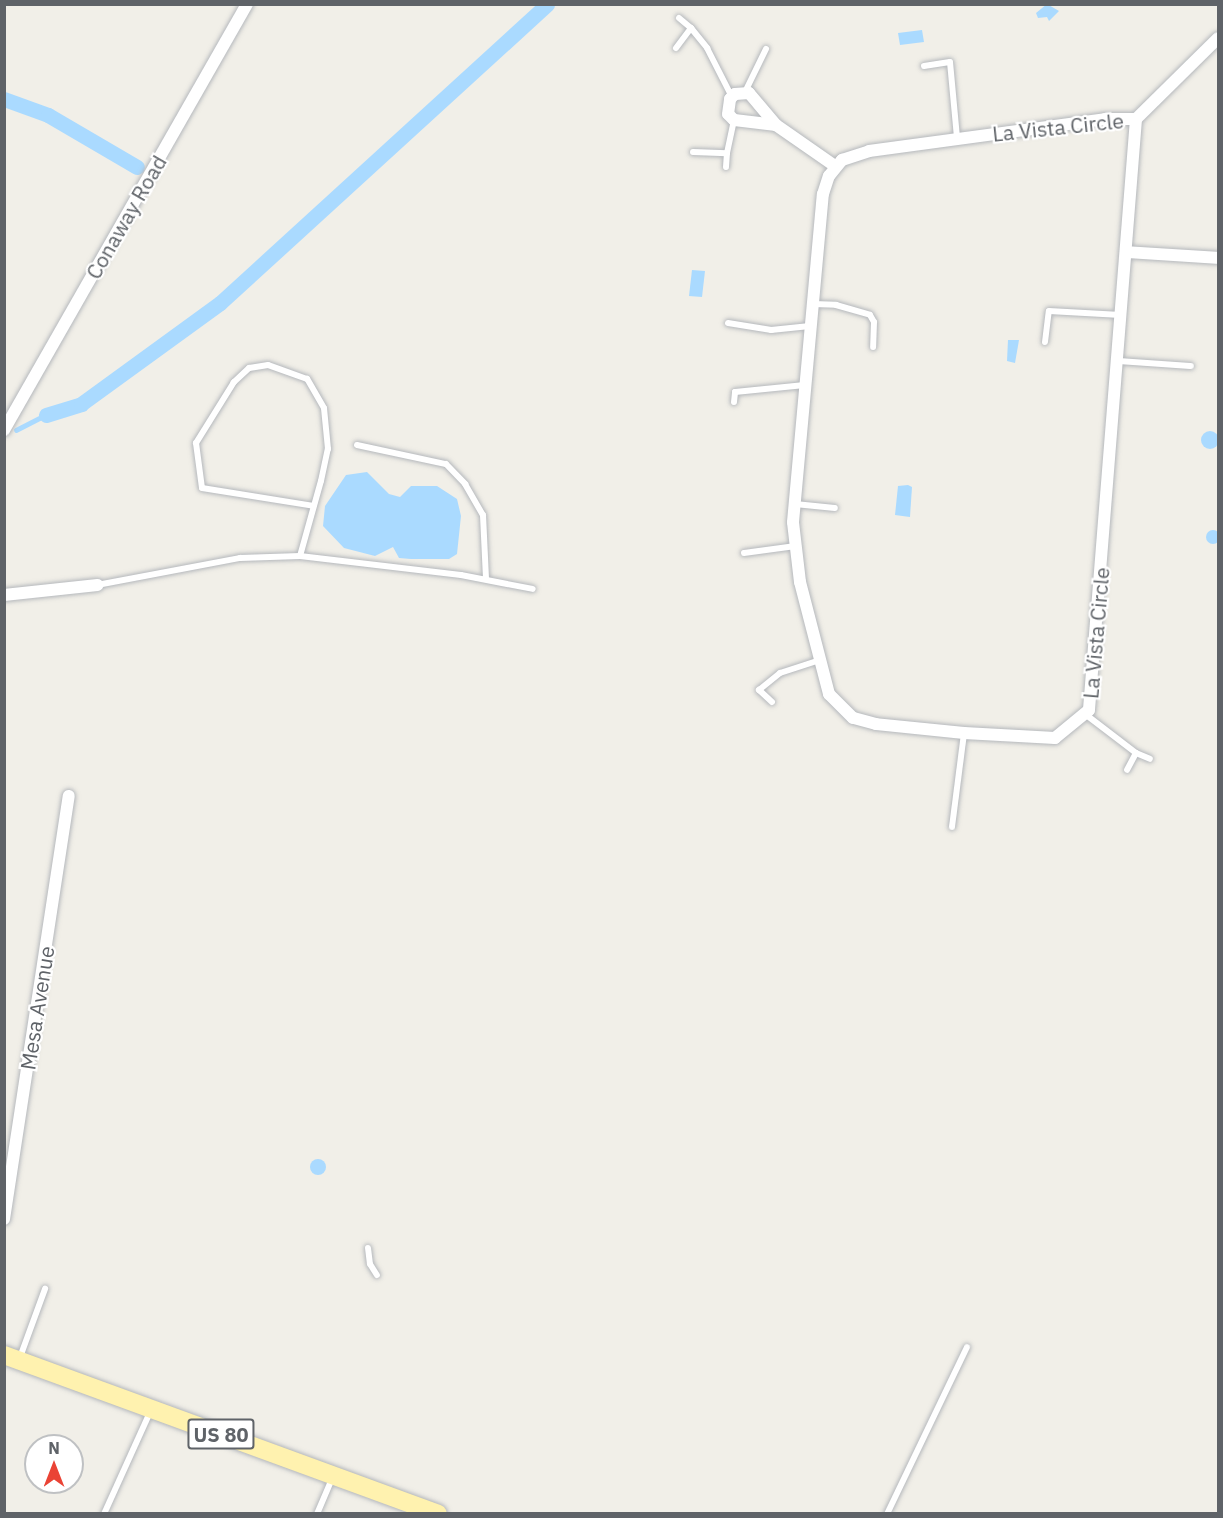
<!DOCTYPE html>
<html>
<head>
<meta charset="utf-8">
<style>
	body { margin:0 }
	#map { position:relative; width:1223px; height:1518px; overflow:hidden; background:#f1efe8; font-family:"IBM Plex Sans",sans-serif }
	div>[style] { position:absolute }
	.water>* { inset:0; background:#aadaff }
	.round { border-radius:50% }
	.stream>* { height:4.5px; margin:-2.25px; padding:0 2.25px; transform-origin:2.25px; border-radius:2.25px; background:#aadaff }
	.canal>* { height:15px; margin:-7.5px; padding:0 7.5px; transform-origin:7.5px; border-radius:7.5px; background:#aadaff }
	.roads { filter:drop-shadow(0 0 2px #b5b8bc) drop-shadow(0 0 2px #b5b8bc) }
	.service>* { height:6px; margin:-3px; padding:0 3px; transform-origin:3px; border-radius:3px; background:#fff }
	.minor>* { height:12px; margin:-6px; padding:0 6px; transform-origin:6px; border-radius:6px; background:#fff }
	.primary>* { height:18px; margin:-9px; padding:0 9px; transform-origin:9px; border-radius:9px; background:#fff2af }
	span { translate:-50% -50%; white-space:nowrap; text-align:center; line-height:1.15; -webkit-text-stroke:4.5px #fff; paint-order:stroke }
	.shield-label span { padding:2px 4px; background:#fff; border:2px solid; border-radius:4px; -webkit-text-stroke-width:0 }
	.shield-label { font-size:20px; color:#5f6368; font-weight:700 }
	.street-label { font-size:21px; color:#5f6368 }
	.frame { position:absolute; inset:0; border:6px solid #5f6368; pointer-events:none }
	.north { position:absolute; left:24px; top:1434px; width:60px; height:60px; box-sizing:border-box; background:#fff; border:2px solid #bfc1c3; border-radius:50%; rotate:0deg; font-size:16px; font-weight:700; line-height:24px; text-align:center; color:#5f6368 }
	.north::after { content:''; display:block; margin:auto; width:21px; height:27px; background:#ea4335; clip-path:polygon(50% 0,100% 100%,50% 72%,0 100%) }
</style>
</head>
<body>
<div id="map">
	<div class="water">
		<i style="clip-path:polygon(1047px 4px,1059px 11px,1049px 21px,1047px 17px,1038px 18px,1036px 13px)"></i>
		<i style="clip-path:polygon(922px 30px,924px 42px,900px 45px,898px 33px)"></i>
		<i style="clip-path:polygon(692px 270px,705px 271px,702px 297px,689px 296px)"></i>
		<i style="clip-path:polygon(1008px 340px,1019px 340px,1015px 363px,1007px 361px)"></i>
		<i class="round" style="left:1201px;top:431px;width:18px;height:18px"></i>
		<i style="clip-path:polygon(367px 472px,389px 494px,400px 497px,411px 486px,437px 486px,457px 499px,461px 516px,457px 554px,449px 559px,411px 559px,399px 558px,393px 547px,375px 556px,344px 548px,323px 526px,325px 506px,346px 475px)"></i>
		<i style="clip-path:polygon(908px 485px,912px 487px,910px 517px,895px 515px,898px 486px)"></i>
		<i class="round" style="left:1206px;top:530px;width:14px;height:14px"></i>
		<i class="round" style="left:310px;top:1159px;width:16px;height:16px"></i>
	</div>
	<div class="stream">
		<i style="left:16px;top:430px;width:34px;rotate:-27deg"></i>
	</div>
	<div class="canal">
		<i style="left:4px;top:99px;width:47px;rotate:20deg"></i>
		<i style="left:48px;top:115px;width:103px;rotate:30.3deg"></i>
		<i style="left:46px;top:415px;width:37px;rotate:-17deg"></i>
		<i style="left:81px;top:404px;width:172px;rotate:-36deg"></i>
		<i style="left:220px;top:303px;width:443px;rotate:-42.4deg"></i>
	</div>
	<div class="roads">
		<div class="service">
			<i style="left:679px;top:18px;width:16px;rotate:40deg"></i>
			<i style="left:676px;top:48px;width:25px;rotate:-53deg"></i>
			<i style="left:691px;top:28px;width:26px;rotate:51deg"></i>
			<i style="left:707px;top:48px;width:55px;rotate:63deg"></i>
			<i style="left:924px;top:66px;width:26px;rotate:-9deg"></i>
			<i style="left:950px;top:62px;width:76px;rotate:84.7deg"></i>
			<i style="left:745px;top:92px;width:48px;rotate:-64deg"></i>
			<i style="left:693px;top:152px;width:34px;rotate:2deg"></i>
			<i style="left:727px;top:153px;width:34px;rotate:-78deg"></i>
			<i style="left:726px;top:167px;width:14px;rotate:-86deg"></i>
			<i style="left:813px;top:304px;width:23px;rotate:2deg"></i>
			<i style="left:836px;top:305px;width:35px;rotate:16deg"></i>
			<i style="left:870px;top:315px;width:8px;rotate:60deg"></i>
			<i style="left:874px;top:322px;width:25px;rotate:92deg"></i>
			<i style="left:728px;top:323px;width:44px;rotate:9.2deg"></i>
			<i style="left:771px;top:330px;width:39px;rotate:-6deg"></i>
			<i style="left:1045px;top:342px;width:31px;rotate:-83deg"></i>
			<i style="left:1049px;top:311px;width:72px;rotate:3.2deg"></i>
			<i style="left:1118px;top:361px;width:73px;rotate:3.9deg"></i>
			<i style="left:734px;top:402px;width:10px;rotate:-84deg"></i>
			<i style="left:735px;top:392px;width:70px;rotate:-5.7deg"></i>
			<i style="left:357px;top:445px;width:91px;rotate:12.1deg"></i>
			<i style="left:446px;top:464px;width:28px;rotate:46deg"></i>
			<i style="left:465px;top:484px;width:36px;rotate:60deg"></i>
			<i style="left:483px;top:515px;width:64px;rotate:87.3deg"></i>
			<i style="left:795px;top:504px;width:40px;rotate:5.7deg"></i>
			<i style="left:744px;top:553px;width:52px;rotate:-7.7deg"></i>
			<i style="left:300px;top:556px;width:78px;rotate:-74.4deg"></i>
			<i style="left:321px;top:481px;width:33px;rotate:-78deg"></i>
			<i style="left:328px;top:449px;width:41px;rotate:-95.6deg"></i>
			<i style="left:324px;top:408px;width:34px;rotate:-120deg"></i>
			<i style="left:307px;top:379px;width:41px;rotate:-160.3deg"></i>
			<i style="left:268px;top:365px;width:19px;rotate:171deg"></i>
			<i style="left:249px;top:368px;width:21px;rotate:137deg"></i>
			<i style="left:234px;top:382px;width:72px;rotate:121.9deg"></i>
			<i style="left:196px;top:443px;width:45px;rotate:82.4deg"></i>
			<i style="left:202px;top:488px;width:113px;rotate:9.1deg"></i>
			<i style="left:97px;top:585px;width:146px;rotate:-10.7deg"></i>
			<i style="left:240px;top:558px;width:60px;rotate:-1.9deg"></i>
			<i style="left:300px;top:556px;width:162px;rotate:6.7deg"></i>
			<i style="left:461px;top:575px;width:73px;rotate:11deg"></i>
			<i style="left:772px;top:702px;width:18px;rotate:-137deg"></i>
			<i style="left:759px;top:690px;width:27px;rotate:-39deg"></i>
			<i style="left:780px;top:673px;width:42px;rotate:-18deg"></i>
			<i style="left:1085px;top:714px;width:64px;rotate:37.4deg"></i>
			<i style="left:1136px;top:753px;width:19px;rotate:118deg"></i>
			<i style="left:1136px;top:753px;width:15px;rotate:23deg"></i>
			<i style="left:952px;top:827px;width:95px;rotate:-82.7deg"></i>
			<i style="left:368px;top:1248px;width:16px;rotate:83deg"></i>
			<i style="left:370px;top:1264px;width:13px;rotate:58deg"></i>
			<i style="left:19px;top:1360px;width:76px;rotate:-69.9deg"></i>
			<i style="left:104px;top:1514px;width:112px;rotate:-65.7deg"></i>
			<i style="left:317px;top:1514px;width:39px;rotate:-67deg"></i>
			<i style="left:887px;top:1514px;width:185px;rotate:-64.4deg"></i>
		</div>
		<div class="minor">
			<i style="left:1105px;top:119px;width:31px"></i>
			<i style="left:1136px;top:119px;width:593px;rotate:94.55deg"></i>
			<i style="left:1089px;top:710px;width:44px;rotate:140.5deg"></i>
			<i style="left:1055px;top:738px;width:91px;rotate:-176.9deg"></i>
			<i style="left:964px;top:733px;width:88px;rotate:-174.2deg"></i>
			<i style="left:876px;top:724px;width:24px;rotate:-165deg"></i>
			<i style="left:853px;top:718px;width:34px;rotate:-135deg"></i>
			<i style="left:829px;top:694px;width:116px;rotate:-104.5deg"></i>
			<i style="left:800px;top:582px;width:60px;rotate:-96.7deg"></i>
			<i style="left:793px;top:522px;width:329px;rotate:-84.8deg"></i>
			<i style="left:823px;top:194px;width:19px;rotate:-72deg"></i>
			<i style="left:829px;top:176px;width:21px;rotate:-51deg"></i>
			<i style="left:842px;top:160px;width:28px;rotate:-18deg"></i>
			<i style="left:869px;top:151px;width:238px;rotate:-7.7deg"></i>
			<i style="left:1136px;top:119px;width:115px;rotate:-44.6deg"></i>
			<i style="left:776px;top:125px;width:42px;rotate:-173.2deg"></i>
			<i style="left:734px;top:120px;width:8px;rotate:-135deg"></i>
			<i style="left:728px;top:114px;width:15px;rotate:-82deg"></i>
			<i style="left:730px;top:99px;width:7px;rotate:-45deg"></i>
			<i style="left:735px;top:94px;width:14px;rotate:-4deg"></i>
			<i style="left:749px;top:93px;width:42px;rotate:49.8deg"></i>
			<i style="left:776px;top:125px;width:72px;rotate:34.8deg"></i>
			<i style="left:1126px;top:252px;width:92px;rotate:3.7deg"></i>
			<i style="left:4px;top:430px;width:490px;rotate:-60.3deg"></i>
			<i style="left:4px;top:595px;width:94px;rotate:-6.1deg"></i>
			<i style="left:4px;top:1219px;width:428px;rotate:-81.3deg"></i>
		</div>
		<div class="primary">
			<i style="left:4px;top:1355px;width:462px;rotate:20.1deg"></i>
		</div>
	</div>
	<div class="shield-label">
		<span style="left:221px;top:1434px">US 80</span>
	</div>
	<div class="street-label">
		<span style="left:1058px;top:127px;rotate:-6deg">La Vista Circle</span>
		<span style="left:126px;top:217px;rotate:-60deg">Conaway Road</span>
		<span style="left:1096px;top:633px;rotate:-85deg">La Vista Circle</span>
		<span style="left:37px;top:1008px;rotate:-81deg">Mesa Avenue</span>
	</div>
	<div class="frame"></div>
	<div class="north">N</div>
</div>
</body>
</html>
